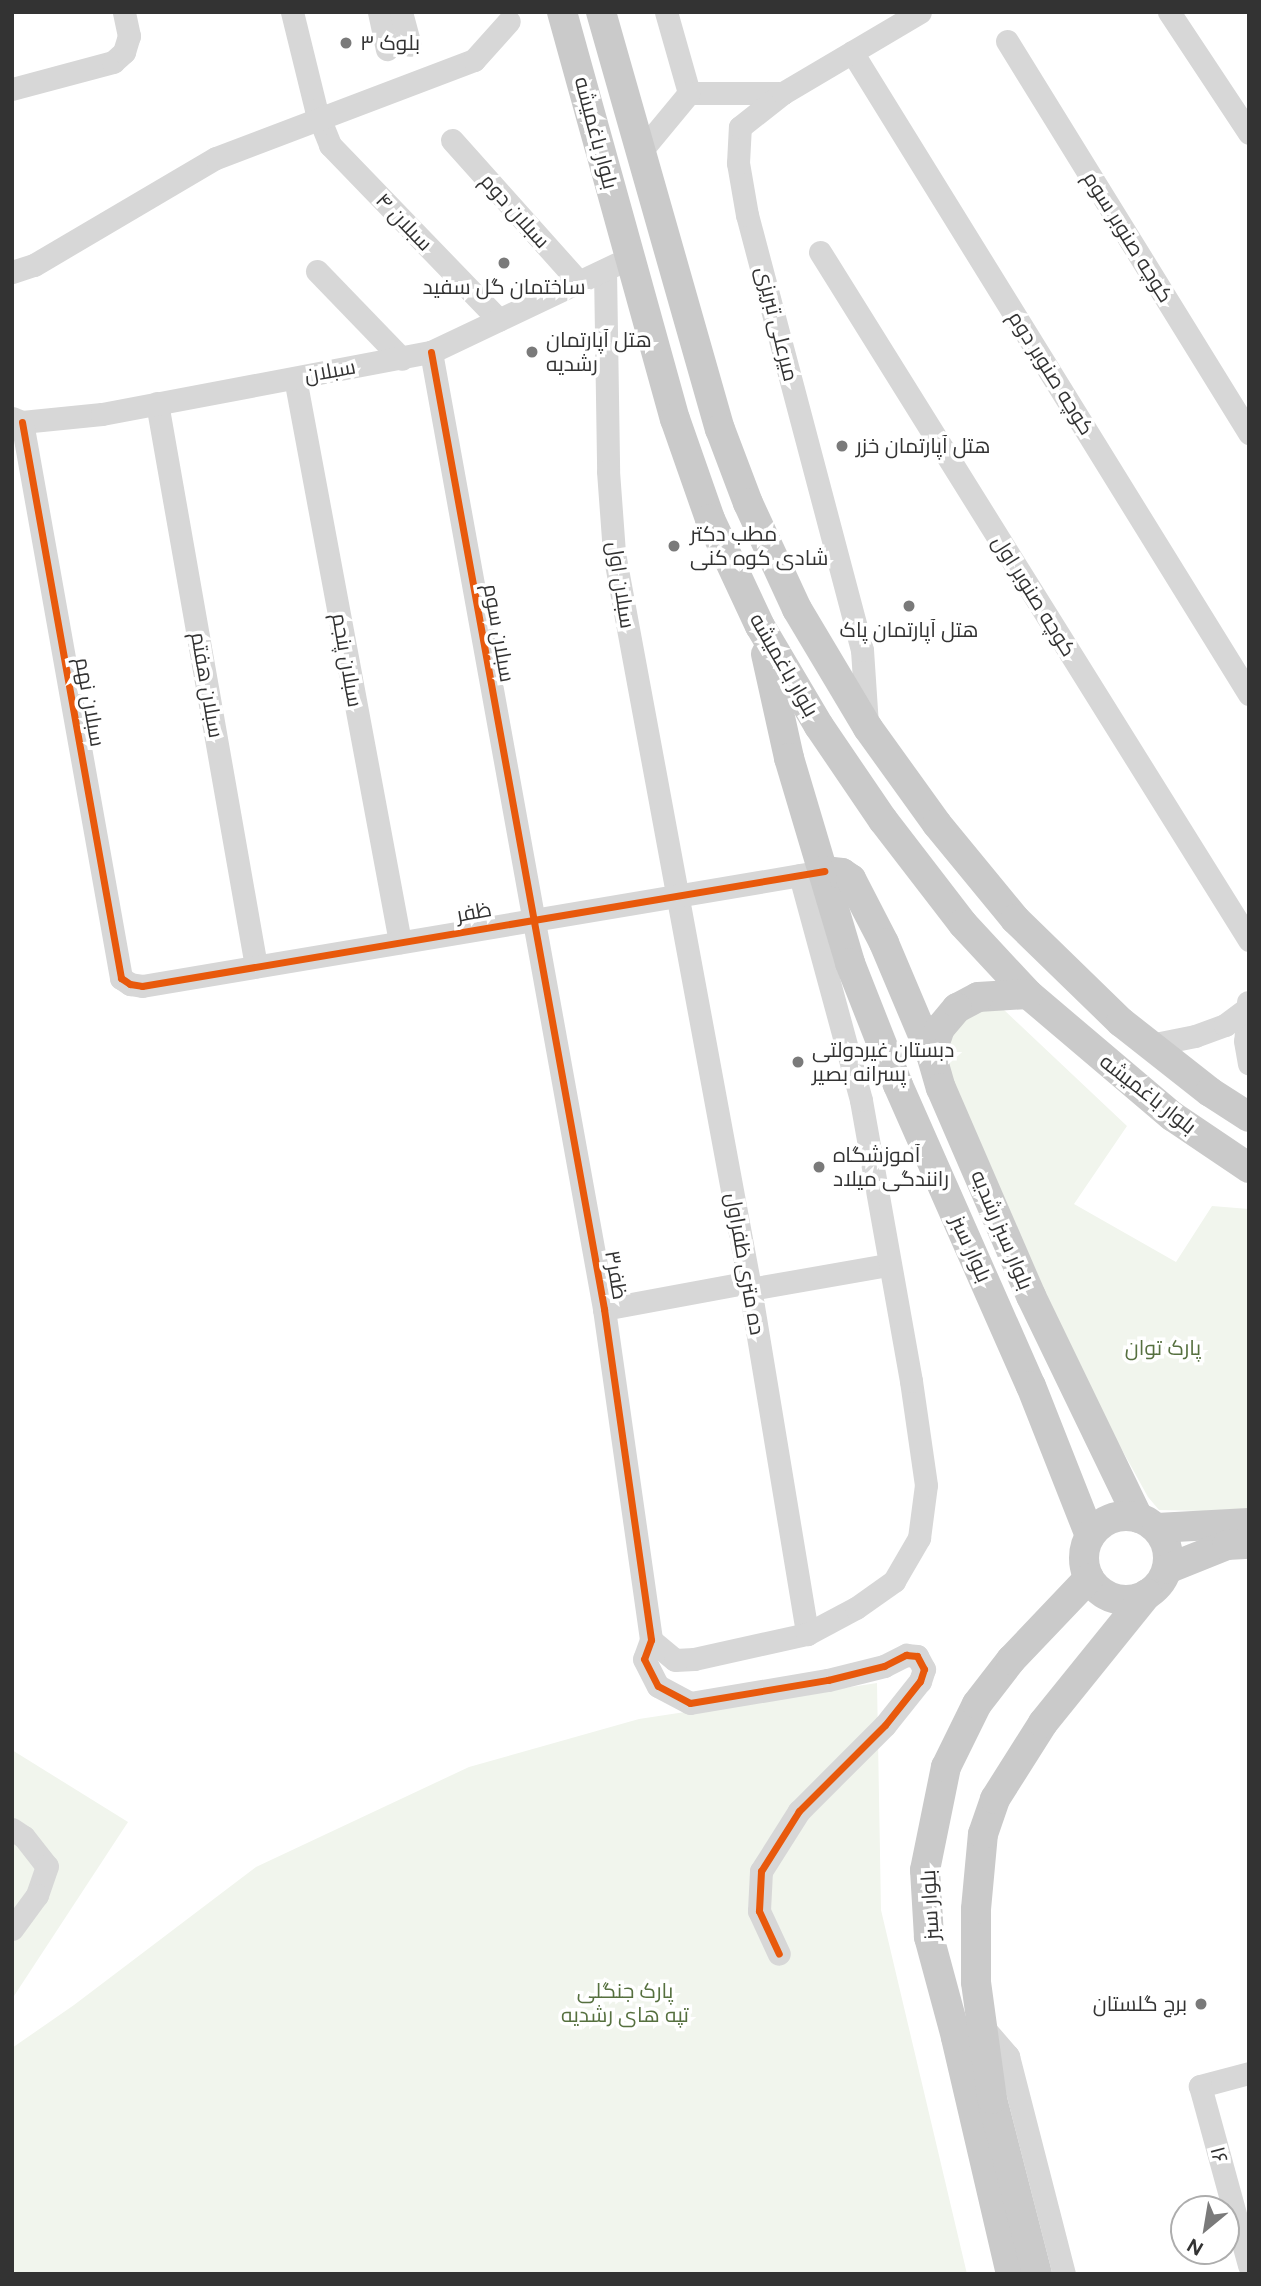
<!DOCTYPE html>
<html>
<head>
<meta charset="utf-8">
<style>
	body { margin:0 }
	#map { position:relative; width:1261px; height:2286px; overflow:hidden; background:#fff; font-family:Figtree,Cairo,sans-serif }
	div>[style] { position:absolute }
	.green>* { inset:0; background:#f1f5ed }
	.minor>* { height:23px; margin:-11.5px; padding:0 11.5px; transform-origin:11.5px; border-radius:11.5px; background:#d7d7d7 }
	.major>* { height:30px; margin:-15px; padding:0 15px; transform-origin:15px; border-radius:15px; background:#cacaca }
	.major>.ring { margin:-15px; padding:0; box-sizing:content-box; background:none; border:30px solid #cacaca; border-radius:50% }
	.cycleway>* { height:7px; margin:-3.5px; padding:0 3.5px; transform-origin:3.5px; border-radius:3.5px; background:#e8590c }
	.dots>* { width:19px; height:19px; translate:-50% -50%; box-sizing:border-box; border:4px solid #fff; border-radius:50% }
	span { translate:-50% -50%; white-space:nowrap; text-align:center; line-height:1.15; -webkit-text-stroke:7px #fff; paint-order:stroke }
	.poi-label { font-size:21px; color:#333 }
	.left { translate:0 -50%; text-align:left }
	.right { translate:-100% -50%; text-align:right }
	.street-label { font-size:21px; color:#333 }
	.park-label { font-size:21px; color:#56703f }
	.frame { position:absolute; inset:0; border:14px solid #333; pointer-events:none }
	.north { position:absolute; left:1170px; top:2195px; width:70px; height:70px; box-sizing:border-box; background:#fff; border:2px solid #adadad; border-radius:50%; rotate:210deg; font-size:19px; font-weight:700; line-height:28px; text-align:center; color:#333 }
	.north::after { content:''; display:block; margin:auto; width:24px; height:32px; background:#7a7a7a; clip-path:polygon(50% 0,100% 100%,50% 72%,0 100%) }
</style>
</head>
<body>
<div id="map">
	<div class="green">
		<i style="clip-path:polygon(990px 1005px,1003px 1009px,1127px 1126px,1074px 1204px,1176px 1262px,1212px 1206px,1249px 1209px,1249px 1512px,1159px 1510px,1148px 1497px,1083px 1379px,946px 1064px,949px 1043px,965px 1015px)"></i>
		<i style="clip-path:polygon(877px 1683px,881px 1910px,967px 2274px,12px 2274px,12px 2048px,74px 2005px,256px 1867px,469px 1767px,639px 1719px)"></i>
		<i style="clip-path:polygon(12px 1750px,128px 1822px,12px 1999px)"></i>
	</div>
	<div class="minor">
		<i style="left:292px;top:12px;width:101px;rotate:76.2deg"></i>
		<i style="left:316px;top:110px;width:38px;rotate:68deg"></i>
		<i style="left:330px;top:145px;width:243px;rotate:46deg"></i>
		<i style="left:379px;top:12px;width:38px;rotate:78deg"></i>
		<i style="left:401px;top:12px;width:34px;rotate:75deg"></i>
		<i style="left:666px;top:12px;width:84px;rotate:74.1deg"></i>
		<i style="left:1169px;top:12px;width:145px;rotate:56.5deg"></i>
		<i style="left:1007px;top:41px;width:461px;rotate:58.3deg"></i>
		<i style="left:852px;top:52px;width:755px;rotate:58.27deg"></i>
		<i style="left:12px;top:89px;width:105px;rotate:-15deg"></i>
		<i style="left:113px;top:62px;width:15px;rotate:-42deg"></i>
		<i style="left:124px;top:52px;width:17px;rotate:-73deg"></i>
		<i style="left:129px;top:36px;width:25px;rotate:-102deg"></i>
		<i style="left:689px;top:93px;width:94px"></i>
		<i style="left:452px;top:140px;width:191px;rotate:48.2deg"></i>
		<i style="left:641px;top:151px;width:75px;rotate:-50.4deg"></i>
		<i style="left:820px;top:252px;width:811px;rotate:58.05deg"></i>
		<i style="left:605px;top:270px;width:201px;rotate:89.1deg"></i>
		<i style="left:608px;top:471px;width:82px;rotate:85.8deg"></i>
		<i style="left:614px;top:553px;width:741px;rotate:79.51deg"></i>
		<i style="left:749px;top:1282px;width:357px;rotate:80.6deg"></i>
		<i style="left:317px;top:271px;width:122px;rotate:46deg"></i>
		<i style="left:12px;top:272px;width:23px;rotate:-18deg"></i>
		<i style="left:34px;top:265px;width:211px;rotate:-30.5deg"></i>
		<i style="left:216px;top:158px;width:276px;rotate:-20.8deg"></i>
		<i style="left:474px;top:60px;width:52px;rotate:-48.1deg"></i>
		<i style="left:431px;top:352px;width:973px;rotate:79.75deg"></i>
		<i style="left:604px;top:1309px;width:334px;rotate:81.9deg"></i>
		<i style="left:651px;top:1640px;width:20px;rotate:110deg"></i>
		<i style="left:644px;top:1659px;width:30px;rotate:63deg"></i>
		<i style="left:658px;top:1686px;width:36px;rotate:28deg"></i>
		<i style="left:690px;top:1703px;width:140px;rotate:-9.5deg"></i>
		<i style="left:828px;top:1680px;width:58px;rotate:-14deg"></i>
		<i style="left:884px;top:1666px;width:25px;rotate:-27deg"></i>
		<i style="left:906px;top:1655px;width:11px;rotate:5deg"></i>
		<i style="left:917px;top:1656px;width:15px;rotate:62deg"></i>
		<i style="left:924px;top:1669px;width:13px;rotate:108deg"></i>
		<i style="left:920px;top:1681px;width:56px;rotate:128.5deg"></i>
		<i style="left:885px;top:1725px;width:122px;rotate:135deg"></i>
		<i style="left:799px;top:1811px;width:71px;rotate:122.3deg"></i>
		<i style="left:761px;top:1871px;width:40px;rotate:92.9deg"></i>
		<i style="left:759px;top:1911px;width:47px;rotate:65.1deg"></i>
		<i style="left:295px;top:378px;width:574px;rotate:79.45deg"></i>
		<i style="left:157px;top:403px;width:572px;rotate:80.03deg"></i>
		<i style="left:12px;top:418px;width:11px;rotate:22deg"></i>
		<i style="left:22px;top:422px;width:80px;rotate:-5.7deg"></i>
		<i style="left:102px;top:414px;width:335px;rotate:-10.7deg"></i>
		<i style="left:431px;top:352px;width:205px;rotate:-25.4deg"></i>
		<i style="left:22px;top:422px;width:565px;rotate:79.9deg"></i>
		<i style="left:121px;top:978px;width:11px;rotate:34deg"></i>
		<i style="left:130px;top:984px;width:12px;rotate:9deg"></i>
		<i style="left:142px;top:986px;width:692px;rotate:-9.57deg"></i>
		<i style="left:867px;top:725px;width:75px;rotate:-93.8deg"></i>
		<i style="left:862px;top:650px;width:450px;rotate:-104.8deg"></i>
		<i style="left:747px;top:215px;width:53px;rotate:-99.8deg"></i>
		<i style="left:738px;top:163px;width:36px;rotate:-87deg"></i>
		<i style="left:740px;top:127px;width:55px;rotate:-38.3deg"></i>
		<i style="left:783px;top:93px;width:159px;rotate:-30.6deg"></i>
		<i style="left:1248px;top:1002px;width:39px;rotate:94deg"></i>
		<i style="left:1245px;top:1041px;width:23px;rotate:80deg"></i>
		<i style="left:1150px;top:1045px;width:46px;rotate:-11.3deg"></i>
		<i style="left:1195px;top:1036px;width:32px;rotate:-20deg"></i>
		<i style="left:1225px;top:1025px;width:26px;rotate:-37deg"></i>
		<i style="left:750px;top:1289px;width:140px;rotate:-9.9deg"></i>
		<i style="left:604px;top:1309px;width:147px;rotate:-10.5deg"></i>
		<i style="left:651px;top:1640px;width:31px;rotate:40deg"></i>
		<i style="left:675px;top:1660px;width:19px;rotate:-3deg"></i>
		<i style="left:694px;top:1659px;width:116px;rotate:-12.5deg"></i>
		<i style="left:807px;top:1634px;width:55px;rotate:-28deg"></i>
		<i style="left:856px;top:1608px;width:47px;rotate:-35.4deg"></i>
		<i style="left:894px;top:1581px;width:50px;rotate:-59.8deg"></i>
		<i style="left:919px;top:1538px;width:53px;rotate:-82.5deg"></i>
		<i style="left:926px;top:1485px;width:105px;rotate:-98.2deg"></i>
		<i style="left:911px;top:1381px;width:285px;rotate:-100.1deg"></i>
		<i style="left:861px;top:1100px;width:233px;rotate:-105.2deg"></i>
		<i style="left:12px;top:1829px;width:14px;rotate:34deg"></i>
		<i style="left:24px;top:1837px;width:37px;rotate:52deg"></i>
		<i style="left:47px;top:1866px;width:31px;rotate:109deg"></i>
		<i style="left:37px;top:1895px;width:42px;rotate:126.3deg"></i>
		<i style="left:982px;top:2026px;width:40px;rotate:49deg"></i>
		<i style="left:1008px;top:2056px;width:225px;rotate:75.6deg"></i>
		<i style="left:1249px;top:2073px;width:51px;rotate:165.1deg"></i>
		<i style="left:1200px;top:2086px;width:186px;rotate:74.7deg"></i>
	</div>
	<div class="major">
		<i style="left:562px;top:12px;width:422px;rotate:74.5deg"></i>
		<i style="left:675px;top:419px;width:106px;rotate:70.7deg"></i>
		<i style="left:710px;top:519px;width:118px;rotate:65deg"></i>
		<i style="left:760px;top:626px;width:116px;rotate:59.5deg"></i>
		<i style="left:819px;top:726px;width:114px;rotate:55.8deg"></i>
		<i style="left:883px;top:820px;width:131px;rotate:52.4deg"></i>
		<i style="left:963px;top:924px;width:96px;rotate:47.1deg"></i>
		<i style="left:1028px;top:994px;width:189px;rotate:40.3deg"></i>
		<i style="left:1172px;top:1116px;width:93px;rotate:34deg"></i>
		<i style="left:601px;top:12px;width:434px;rotate:74.1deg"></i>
		<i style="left:720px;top:429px;width:79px;rotate:69.3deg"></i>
		<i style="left:748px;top:503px;width:117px;rotate:65.2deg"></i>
		<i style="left:797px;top:609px;width:139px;rotate:59.2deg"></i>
		<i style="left:868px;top:728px;width:118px;rotate:54.3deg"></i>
		<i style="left:937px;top:824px;width:123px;rotate:50.6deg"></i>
		<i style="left:1015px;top:919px;width:148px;rotate:44.2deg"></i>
		<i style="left:1121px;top:1022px;width:113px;rotate:38.2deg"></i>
		<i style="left:1210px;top:1092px;width:46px;rotate:32.7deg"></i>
		<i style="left:766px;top:654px;width:107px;rotate:77.5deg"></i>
		<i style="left:789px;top:758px;width:214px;rotate:73.4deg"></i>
		<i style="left:850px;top:963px;width:131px;rotate:68.5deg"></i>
		<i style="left:898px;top:1085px;width:329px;rotate:66.2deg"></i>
		<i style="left:1031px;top:1386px;width:161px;rotate:68.5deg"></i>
		<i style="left:824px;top:871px;width:18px;rotate:6deg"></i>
		<i style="left:842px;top:873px;width:11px;rotate:34deg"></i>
		<i style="left:851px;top:879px;width:72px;rotate:62.7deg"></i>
		<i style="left:884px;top:943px;width:121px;rotate:67.1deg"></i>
		<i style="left:1028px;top:994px;width:50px;rotate:176.6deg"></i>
		<i style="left:978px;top:997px;width:24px;rotate:152deg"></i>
		<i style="left:957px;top:1008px;width:26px;rotate:130deg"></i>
		<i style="left:940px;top:1028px;width:28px;rotate:109deg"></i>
		<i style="left:931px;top:1054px;width:35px;rotate:74deg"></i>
		<i style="left:941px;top:1088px;width:227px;rotate:66.6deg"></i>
		<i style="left:1031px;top:1296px;width:246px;rotate:64.2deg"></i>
		<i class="ring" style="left:1084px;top:1516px;width:54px;height:54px"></i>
		<i style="left:1157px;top:1528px;width:92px;rotate:-3.1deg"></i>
		<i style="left:1167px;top:1569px;width:65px;rotate:-21.8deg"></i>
		<i style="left:1227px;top:1545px;width:22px;rotate:-3deg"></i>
		<i style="left:1011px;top:2274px;width:243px;rotate:-103.1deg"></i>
		<i style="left:956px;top:2037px;width:104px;rotate:-105.1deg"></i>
		<i style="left:929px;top:1937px;width:67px;rotate:-93.4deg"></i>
		<i style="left:925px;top:1870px;width:105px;rotate:-78.5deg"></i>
		<i style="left:946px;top:1767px;width:70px;rotate:-63.8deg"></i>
		<i style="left:977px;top:1704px;width:56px;rotate:-52.3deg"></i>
		<i style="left:1011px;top:1660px;width:113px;rotate:-46.4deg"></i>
		<i style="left:1037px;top:2274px;width:181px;rotate:-104.4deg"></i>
		<i style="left:992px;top:2099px;width:118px;rotate:-97.8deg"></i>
		<i style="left:976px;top:1982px;width:73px;rotate:-90deg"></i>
		<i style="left:976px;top:1909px;width:75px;rotate:-84.7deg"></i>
		<i style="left:983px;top:1834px;width:37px;rotate:-71deg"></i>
		<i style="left:995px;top:1799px;width:90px;rotate:-57.7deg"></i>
		<i style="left:1043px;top:1723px;width:166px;rotate:-51.1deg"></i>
	</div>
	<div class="cycleway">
		<i style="left:431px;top:352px;width:973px;rotate:79.75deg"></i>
		<i style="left:604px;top:1309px;width:334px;rotate:81.9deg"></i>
		<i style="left:651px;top:1640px;width:20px;rotate:110deg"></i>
		<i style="left:644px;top:1659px;width:30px;rotate:63deg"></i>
		<i style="left:658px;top:1686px;width:36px;rotate:28deg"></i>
		<i style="left:690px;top:1703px;width:140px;rotate:-9.5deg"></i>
		<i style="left:828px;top:1680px;width:58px;rotate:-14deg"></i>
		<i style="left:884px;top:1666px;width:25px;rotate:-27deg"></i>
		<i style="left:906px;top:1655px;width:11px;rotate:5deg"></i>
		<i style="left:917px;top:1656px;width:15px;rotate:62deg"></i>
		<i style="left:924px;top:1669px;width:13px;rotate:108deg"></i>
		<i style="left:920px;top:1681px;width:56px;rotate:128.5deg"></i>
		<i style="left:885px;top:1725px;width:122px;rotate:135deg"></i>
		<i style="left:799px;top:1811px;width:71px;rotate:122.3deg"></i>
		<i style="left:761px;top:1871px;width:40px;rotate:92.9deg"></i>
		<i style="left:759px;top:1911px;width:47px;rotate:65.1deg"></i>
		<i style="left:22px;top:422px;width:565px;rotate:79.9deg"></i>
		<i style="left:121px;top:978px;width:11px;rotate:34deg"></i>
		<i style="left:130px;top:984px;width:12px;rotate:9deg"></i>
		<i style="left:142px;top:986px;width:692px;rotate:-9.57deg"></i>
	</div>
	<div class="dots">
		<i style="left:346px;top:43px;background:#7a7a7a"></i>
		<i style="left:504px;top:263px;background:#7a7a7a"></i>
		<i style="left:532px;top:352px;background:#7a7a7a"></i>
		<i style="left:842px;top:446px;background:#7a7a7a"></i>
		<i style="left:674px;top:546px;background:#7a7a7a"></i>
		<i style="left:909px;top:606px;background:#7a7a7a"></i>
		<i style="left:798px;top:1062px;background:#7a7a7a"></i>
		<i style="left:819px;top:1167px;background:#7a7a7a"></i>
		<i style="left:1201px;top:2004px;background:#7a7a7a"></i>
	</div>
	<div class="poi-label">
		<span class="left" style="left:360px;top:43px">بلوک ۳</span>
		<span style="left:504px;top:287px">ساختمان گل سفید</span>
		<span class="left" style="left:546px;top:352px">هتل آپارتمان<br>رشدیه</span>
		<span class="left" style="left:856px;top:446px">هتل آپارتمان خزر</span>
		<span class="left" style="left:690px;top:546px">مطب دکتر<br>شادی کوه کنی</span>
		<span style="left:909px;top:630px">هتل آپارتمان پاک</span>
		<span class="left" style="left:812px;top:1062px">دبستان غیردولتی<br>پسرانه بصیر</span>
		<span class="left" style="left:833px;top:1167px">آموزشگاه<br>رانندگی میلاد</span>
		<span class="right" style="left:1187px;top:2004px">برج گلستان</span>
	</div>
	<div class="street-label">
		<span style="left:596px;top:133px;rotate:75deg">بلوار باغمیشه</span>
		<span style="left:515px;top:211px;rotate:48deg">سبلان دوم</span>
		<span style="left:404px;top:222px;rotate:46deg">سبلان ۴</span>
		<span style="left:1128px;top:237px;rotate:58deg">کوچه صنوبر سوم</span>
		<span style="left:777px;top:324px;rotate:76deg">میرعلی تبریزی</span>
		<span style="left:330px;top:371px;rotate:-10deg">سبلان</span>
		<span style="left:1051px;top:373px;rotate:58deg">کوچه صنوبر دوم</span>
		<span style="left:621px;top:585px;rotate:81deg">سبلان اول</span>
		<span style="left:1034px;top:596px;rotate:58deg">کوچه صنوبر اول</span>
		<span style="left:499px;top:633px;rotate:80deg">سبلان سوم</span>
		<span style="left:347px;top:660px;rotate:80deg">سبلان پنجم</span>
		<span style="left:784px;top:665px;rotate:60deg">بلوار باغمیشه</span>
		<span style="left:207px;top:685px;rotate:80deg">سبلان هفتم</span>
		<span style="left:90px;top:702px;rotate:80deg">سبلان نهم</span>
		<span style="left:474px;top:912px;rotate:-10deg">ظفر</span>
		<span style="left:1148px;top:1094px;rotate:38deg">بلوار باغمیشه</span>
		<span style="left:1002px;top:1230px;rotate:67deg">بلوار سبز رشدیه</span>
		<span style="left:971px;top:1249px;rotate:66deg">بلوار سبز</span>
		<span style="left:745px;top:1264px;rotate:80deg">ده متری ظفراول</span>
		<span style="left:616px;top:1275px;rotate:80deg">ظفر۳</span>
		<span style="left:930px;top:1905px;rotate:-93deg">بلوار سبز</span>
		<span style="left:1219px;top:2155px;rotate:75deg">۱۶</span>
	</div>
	<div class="park-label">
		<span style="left:1163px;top:1348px">پارک توان</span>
		<span style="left:625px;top:2003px">پارک جنگلی<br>تپه های رشدیه</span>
	</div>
	<div class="frame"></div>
	<div class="north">N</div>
</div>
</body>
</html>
